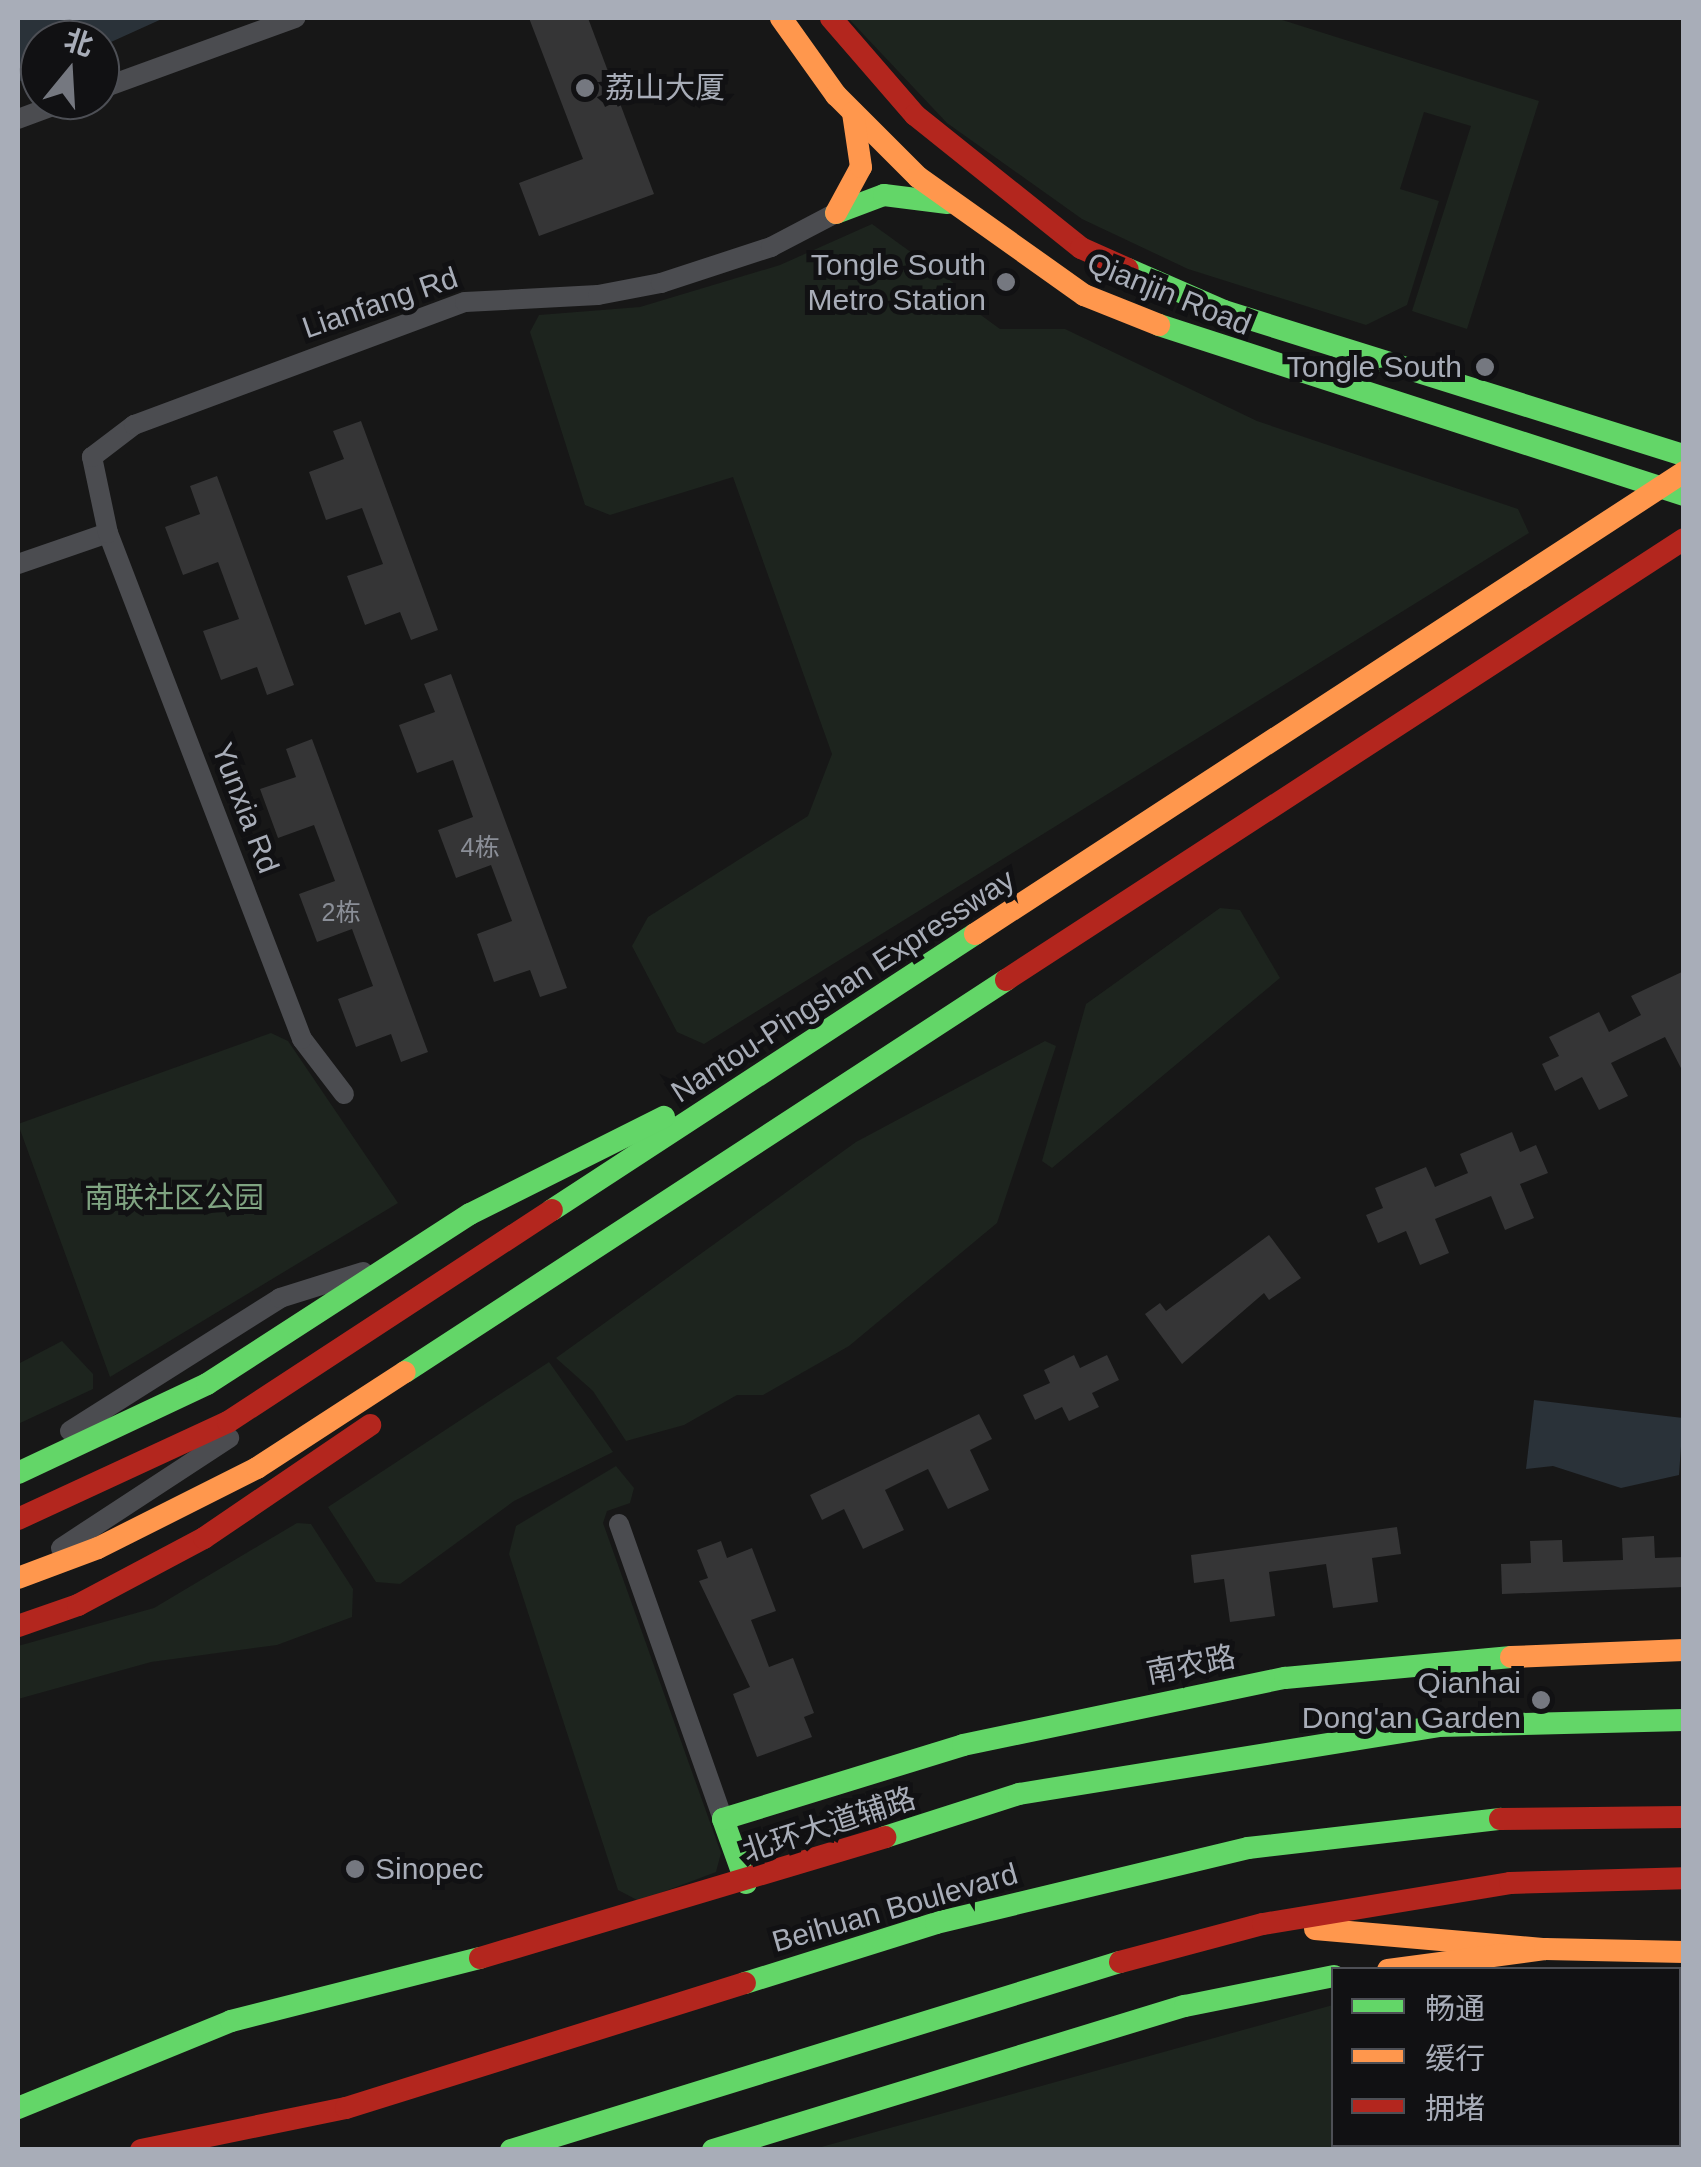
<!DOCTYPE html>
<html>
<head>
<meta charset="utf-8">
<style>
	body { margin:0 }
	#map { position:relative; width:1701px; height:2167px; overflow:hidden; background:#171717; font-family:Helvetica,"Noto Sans SC",sans-serif }
	div>[style] { position:absolute }
	.green>* { inset:0; background:#1d241e }
	.water>* { inset:0; background:#2a3239 }
	.building>* { inset:0; background:#353536 }
	.street>* { height:20px; margin:-10px; padding:0 10px; transform-origin:10px; border-radius:10px; background:#4b4c50 }
	.fast>* { height:22px; margin:-11px; padding:0 11px; transform-origin:11px; border-radius:11px; background:#63d668 }
	.slow>* { height:22px; margin:-11px; padding:0 11px; transform-origin:11px; border-radius:11px; background:#ff974d }
	.jam>* { height:22px; margin:-11px; padding:0 11px; transform-origin:11px; border-radius:11px; background:#b3261e }
	.fast-bridge>* { height:22px; margin:-11px; padding:0 11px; transform-origin:11px; border-radius:11px; background:#63d668 }
	.slow-bridge>* { height:22px; margin:-11px; padding:0 11px; transform-origin:11px; border-radius:11px; background:#ff974d }
	.jam-bridge>* { height:22px; margin:-11px; padding:0 11px; transform-origin:11px; border-radius:11px; background:#b3261e }
	.dots>* { width:28px; height:28px; translate:-50% -50%; box-sizing:border-box; border:5px solid #111113; border-radius:50% }
	span { translate:-50% -50%; white-space:nowrap; text-align:center; line-height:1.15; -webkit-text-stroke:10px #111113; paint-order:stroke }
	.number-label { font-size:25px; color:#8b8f98 }
	.number-label span { -webkit-text-stroke-width:0 }
	.poi-label { font-size:30px; color:#a8adb8 }
	.left { translate:0 -50%; text-align:left }
	.right { translate:-100% -50%; text-align:right }
	.street-label { font-size:30px; color:#a8adb8 }
	.park-label { font-size:30px; color:#7fa381 }
	.frame { position:absolute; inset:0; border:20px solid #a8adb8; pointer-events:none }
	.legend { position:absolute; left:1331px; top:1967px; width:350px; height:180px; box-sizing:border-box; background:#111113; border:2px solid #4d4f55; margin:0; padding:12px 18px; list-style:none; font-size:30px; color:#a8adb8 }
	.legend li { display:flex; align-items:center; gap:20px; height:50px }
	.legend b { width:50px; border:2px solid #4d4f55 }
	.north { position:absolute; left:20px; top:20px; width:100px; height:100px; box-sizing:border-box; background:#111113; border:2px solid #4d4f55; border-radius:50%; rotate:18deg; font-size:28px; font-weight:700; line-height:40px; text-align:center; color:#a8adb8 }
	.north::after { content:''; display:block; margin:auto; width:35px; height:45px; background:#757880; clip-path:polygon(50% 0,100% 100%,50% 72%,0 100%) }
</style>
</head>
<body>
<div id="map">
	<div class="green">
		<i style="clip-path:polygon(848px 18px,1276px 18px,1539px 101px,1467px 329px,1412px 311px,1471px 126px,1424px 112px,1400px 189px,1439px 201px,1407px 305px,1366px 325px,1188px 269px,1082px 219px,947px 123px)"></i>
		<i style="clip-path:polygon(872px 224px,955px 284px,949px 292px,1000px 329px,1065px 329px,1257px 421px,1518px 509px,1529px 533px,704px 1044px,677px 1032px,632px 946px,648px 917px,808px 816px,832px 754px,733px 477px,610px 515px,585px 505px,530px 332px,539px 315px,640px 307px,780px 265px)"></i>
		<i style="clip-path:polygon(1220px 908px,1240px 910px,1280px 978px,1052px 1168px,1042px 1161px,1086px 1004px)"></i>
		<i style="clip-path:polygon(271px 1033px,288px 1041px,398px 1203px,110px 1377px,18px 1124px)"></i>
		<i style="clip-path:polygon(1045px 1041px,1056px 1046px,997px 1223px,849px 1346px,763px 1395px,737px 1395px,684px 1425px,626px 1441px,593px 1391px,556px 1358px,856px 1142px)"></i>
		<i style="clip-path:polygon(62px 1341px,93px 1374px,93px 1389px,18px 1424px,18px 1364px)"></i>
		<i style="clip-path:polygon(549px 1362px,613px 1452px,514px 1501px,400px 1584px,376px 1582px,328px 1507px)"></i>
		<i style="clip-path:polygon(616px 1466px,634px 1488px,630px 1503px,607px 1511px,603px 1523px,721px 1853px,716px 1872px,639px 1901px,618px 1890px,509px 1554px,516px 1526px)"></i>
		<i style="clip-path:polygon(297px 1523px,311px 1524px,353px 1589px,352px 1617px,277px 1645px,151px 1662px,18px 1699px,18px 1646px,154px 1608px)"></i>
		<i style="clip-path:polygon(1678px 1992px,1683px 2149px,814px 2149px,1333px 2005px,1334px 2144px,1678px 2144px)"></i>
	</div>
	<div class="water">
		<i style="clip-path:polygon(18px 18px,164px 18px,100px 47px,100px 40px,40px 40px,40px 73px,18px 82px)"></i>
		<i style="clip-path:polygon(1534px 1400px,1683px 1418px,1679px 1475px,1621px 1488px,1553px 1466px,1526px 1469px)"></i>
	</div>
	<div class="building">
		<i style="clip-path:polygon(529px 18px,588px 18px,654px 194px,539px 236px,519px 183px,583px 159px)"></i>
		<i style="clip-path:polygon(361px 421px,438px 630px,411px 640px,400px 612px,365px 625px,347px 576px,383px 564px,362px 508px,326px 520px,309px 472px,344px 459px,333px 431px)"></i>
		<i style="clip-path:polygon(217px 476px,294px 685px,267px 695px,257px 667px,221px 680px,203px 631px,239px 619px,218px 562px,183px 575px,165px 527px,200px 514px,190px 486px)"></i>
		<i style="clip-path:polygon(451px 674px,567px 988px,540px 997px,530px 970px,494px 982px,477px 934px,512px 921px,491px 865px,456px 878px,438px 830px,473px 817px,453px 760px,417px 773px,399px 725px,435px 712px,424px 684px)"></i>
		<i style="clip-path:polygon(312px 739px,428px 1052px,401px 1062px,391px 1034px,356px 1047px,338px 999px,373px 986px,352px 929px,317px 942px,299px 894px,335px 881px,314px 825px,278px 838px,260px 789px,296px 777px,286px 749px)"></i>
		<i style="clip-path:polygon(1684px 971px,1684px 1074px,1665px 1037px,1611px 1063px,1628px 1096px,1599px 1110px,1582px 1077px,1555px 1091px,1542px 1064px,1559px 1056px,1549px 1037px,1599px 1012px,1609px 1032px,1641px 1015px,1631px 996px)"></i>
		<i style="clip-path:polygon(1512px 1132px,1520px 1152px,1536px 1145px,1548px 1173px,1520px 1184px,1534px 1218px,1505px 1230px,1491px 1196px,1435px 1219px,1449px 1253px,1420px 1265px,1406px 1231px,1378px 1243px,1366px 1215px,1383px 1208px,1375px 1188px,1426px 1167px,1435px 1187px,1468px 1173px,1460px 1154px)"></i>
		<i style="clip-path:polygon(1269px 1235px,1301px 1278px,1269px 1300px,1264px 1293px,1182px 1364px,1145px 1314px,1160px 1303px,1166px 1311px)"></i>
		<i style="clip-path:polygon(1074px 1355px,1080px 1368px,1107px 1355px,1119px 1380px,1092px 1393px,1099px 1407px,1069px 1421px,1062px 1407px,1035px 1420px,1023px 1395px,1050px 1383px,1044px 1370px)"></i>
		<i style="clip-path:polygon(979px 1414px,992px 1439px,970px 1450px,989px 1490px,948px 1509px,928px 1469px,907px 1479px,885px 1490px,904px 1530px,863px 1549px,844px 1509px,822px 1520px,810px 1495px)"></i>
		<i style="clip-path:polygon(1397px 1527px,1401px 1554px,1372px 1558px,1378px 1602px,1333px 1608px,1326px 1564px,1298px 1568px,1269px 1572px,1275px 1616px,1230px 1622px,1224px 1579px,1194px 1583px,1191px 1555px)"></i>
		<i style="clip-path:polygon(1654px 1536px,1655px 1558px,1684px 1557px,1684px 1587px,1502px 1594px,1501px 1564px,1531px 1563px,1530px 1541px,1562px 1540px,1563px 1562px,1623px 1560px,1622px 1538px)"></i>
		<i style="clip-path:polygon(721px 1541px,727px 1558px,752px 1548px,776px 1611px,751px 1620px,760px 1643px,769px 1667px,793px 1658px,814px 1713px,804px 1717px,812px 1737px,757px 1757px,733px 1694px,750px 1687px,699px 1581px,708px 1578px,697px 1550px)"></i>
	</div>
	<div class="street">
		<i style="left:100px;top:89px;width:208px;rotate:-20deg"></i>
		<i style="left:18px;top:119px;width:54px;rotate:-20.4deg"></i>
		<i style="left:18px;top:564px;width:95px;rotate:-19deg"></i>
		<i style="left:344px;top:1094px;width:69px;rotate:-127.4deg"></i>
		<i style="left:302px;top:1039px;width:542px;rotate:-110.98deg"></i>
		<i style="left:108px;top:533px;width:78px;rotate:-101.9deg"></i>
		<i style="left:92px;top:457px;width:53px;rotate:-37.3deg"></i>
		<i style="left:134px;top:425px;width:353px;rotate:-20.4deg"></i>
		<i style="left:465px;top:302px;width:133px;rotate:-3deg"></i>
		<i style="left:598px;top:295px;width:64px;rotate:-10.8deg"></i>
		<i style="left:661px;top:283px;width:116px;rotate:-18.1deg"></i>
		<i style="left:771px;top:247px;width:73px;rotate:-27.6deg"></i>
		<i style="left:70px;top:1431px;width:249px;rotate:-32.3deg"></i>
		<i style="left:280px;top:1298px;width:87px;rotate:-17.4deg"></i>
		<i style="left:619px;top:1524px;width:313px;rotate:70.6deg"></i>
		<i style="left:61px;top:1548px;width:201px;rotate:-33.2deg"></i>
	</div>
	<div class="fast">
		<i style="left:836px;top:213px;width:51px;rotate:-20.6deg"></i>
		<i style="left:884px;top:195px;width:64px;rotate:7.2deg"></i>
		<i style="left:1128px;top:269px;width:105px;rotate:23.6deg"></i>
		<i style="left:1224px;top:311px;width:482px;rotate:17.4deg"></i>
		<i style="left:1159px;top:325px;width:552px;rotate:17.94deg"></i>
		<i style="left:405px;top:1372px;width:718px;rotate:-33.11deg"></i>
		<i style="left:885px;top:1837px;width:141px;rotate:-17.8deg"></i>
		<i style="left:1019px;top:1794px;width:425px;rotate:-9.2deg"></i>
		<i style="left:1439px;top:1726px;width:245px;rotate:-1.4deg"></i>
		<i style="left:746px;top:1883px;width:68px;rotate:-109.8deg"></i>
		<i style="left:723px;top:1819px;width:251px;rotate:-17.1deg"></i>
		<i style="left:963px;top:1745px;width:329px;rotate:-11.8deg"></i>
		<i style="left:1285px;top:1678px;width:227px;rotate:-5.3deg"></i>
		<i style="left:745px;top:1983px;width:200px;rotate:-17.4deg"></i>
		<i style="left:936px;top:1923px;width:321px;rotate:-13.5deg"></i>
		<i style="left:1248px;top:1848px;width:254px;rotate:-6.6deg"></i>
		<i style="left:18px;top:2108px;width:230px;rotate:-22.2deg"></i>
		<i style="left:231px;top:2021px;width:257px;rotate:-14.2deg"></i>
		<i style="left:511px;top:2150px;width:637px;rotate:-17.16deg"></i>
		<i style="left:713px;top:2150px;width:493px;rotate:-17deg"></i>
		<i style="left:1185px;top:2006px;width:152px;rotate:-11.4deg"></i>
	</div>
	<div class="slow">
		<i style="left:781px;top:18px;width:95px;rotate:54.5deg"></i>
		<i style="left:836px;top:95px;width:116px;rotate:45deg"></i>
		<i style="left:918px;top:177px;width:204px;rotate:35.4deg"></i>
		<i style="left:1084px;top:295px;width:81px;rotate:21.8deg"></i>
		<i style="left:836px;top:213px;width:52px;rotate:-61.5deg"></i>
		<i style="left:861px;top:167px;width:55px;rotate:-98.4deg"></i>
		<i style="left:18px;top:1578px;width:85px;rotate:-20.6deg"></i>
		<i style="left:98px;top:1548px;width:178px;rotate:-26.7deg"></i>
		<i style="left:257px;top:1468px;width:176px;rotate:-33deg"></i>
		<i style="left:1511px;top:1657px;width:173px;rotate:-2.3deg"></i>
		<i style="left:1315px;top:1929px;width:231px;rotate:5deg"></i>
		<i style="left:1388px;top:1970px;width:158px;rotate:-7.6deg"></i>
		<i style="left:1545px;top:1949px;width:139px;rotate:1.2deg"></i>
	</div>
	<div class="jam">
		<i style="left:831px;top:18px;width:128px;rotate:49.1deg"></i>
		<i style="left:915px;top:115px;width:213px;rotate:38.7deg"></i>
		<i style="left:1081px;top:248px;width:51px;rotate:24.1deg"></i>
		<i style="left:1006px;top:980px;width:809px;rotate:-33.04deg"></i>
		<i style="left:18px;top:1626px;width:64px;rotate:-19.3deg"></i>
		<i style="left:78px;top:1605px;width:143px;rotate:-28deg"></i>
		<i style="left:204px;top:1538px;width:201px;rotate:-34.2deg"></i>
		<i style="left:1500px;top:1819px;width:184px;rotate:-0.6deg"></i>
		<i style="left:480px;top:1958px;width:423px;rotate:-16.6deg"></i>
		<i style="left:1120px;top:1962px;width:148px;rotate:-14.9deg"></i>
		<i style="left:1263px;top:1924px;width:250px;rotate:-9.4deg"></i>
		<i style="left:1510px;top:1883px;width:174px;rotate:-1.6deg"></i>
		<i style="left:141px;top:2150px;width:209px;rotate:-11.6deg"></i>
		<i style="left:346px;top:2108px;width:418px;rotate:-17.4deg"></i>
	</div>
	<div class="fast-bridge">
		<i style="left:552px;top:1210px;width:505px;rotate:-33.12deg"></i>
		<i style="left:18px;top:1473px;width:209px;rotate:-25.2deg"></i>
		<i style="left:207px;top:1384px;width:313px;rotate:-32.9deg"></i>
		<i style="left:470px;top:1214px;width:217px;rotate:-26.6deg"></i>
	</div>
	<div class="slow-bridge">
		<i style="left:975px;top:934px;width:846px;rotate:-33.09deg"></i>
	</div>
	<div class="jam-bridge">
		<i style="left:18px;top:1519px;width:231px;rotate:-24.8deg"></i>
		<i style="left:228px;top:1422px;width:387px;rotate:-33.2deg"></i>
	</div>
	<div class="dots">
		<i style="left:585px;top:88px;background:#757880"></i>
		<i style="left:1006px;top:282px;background:#757880"></i>
		<i style="left:1485px;top:367px;background:#757880"></i>
		<i style="left:1541px;top:1700px;background:#757880"></i>
		<i style="left:355px;top:1869px;background:#757880"></i>
	</div>
	<div class="number-label">
		<span style="left:480px;top:847px">4栋</span>
		<span style="left:341px;top:912px">2栋</span>
	</div>
	<div class="poi-label">
		<span class="left" style="left:605px;top:88px">荔山大厦</span>
		<span class="right" style="left:986px;top:282px">Tongle South<br>Metro Station</span>
		<span class="right" style="left:1462px;top:367px">Tongle South</span>
		<span class="right" style="left:1521px;top:1700px">Qianhai<br>Dong'an Garden</span>
		<span class="left" style="left:375px;top:1869px">Sinopec</span>
	</div>
	<div class="street-label">
		<span style="left:1169px;top:294px;rotate:22deg">Qianjin Road</span>
		<span style="left:380px;top:303px;rotate:-19deg">Lianfang Rd</span>
		<span style="left:245px;top:808px;rotate:69deg">Yunxia Rd</span>
		<span style="left:843px;top:986px;rotate:-33deg">Nantou-Pingshan Expressway</span>
		<span style="left:1191px;top:1665px;rotate:-11deg">南农路</span>
		<span style="left:829px;top:1825px;rotate:-18deg">北环大道辅路</span>
		<span style="left:895px;top:1908px;rotate:-16deg">Beihuan Boulevard</span>
	</div>
	<div class="park-label">
		<span style="left:174px;top:1198px">南联社区公园</span>
	</div>
	<div class="frame"></div>
	<ul class="legend">
	<li><b style="height:12px;background:#63d668"></b>畅通</li>
	<li><b style="height:12px;background:#ff974d"></b>缓行</li>
	<li><b style="height:12px;background:#b3261e"></b>拥堵</li>
	</ul>
	<div class="north">北</div>
</div>
</body>
</html>
